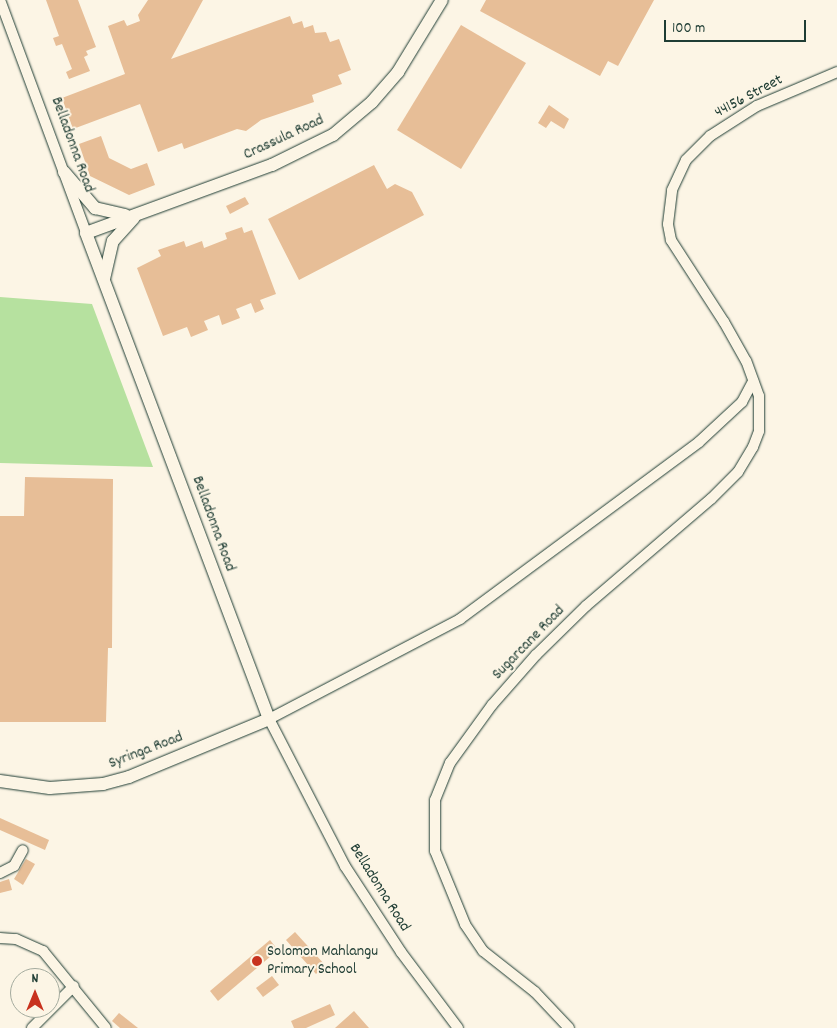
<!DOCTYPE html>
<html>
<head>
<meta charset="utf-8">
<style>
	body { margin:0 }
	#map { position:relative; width:837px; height:1028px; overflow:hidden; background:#fcf5e5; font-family:Dekko,sans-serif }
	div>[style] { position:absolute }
	.green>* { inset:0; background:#b6e19f }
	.building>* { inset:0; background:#e7be97 }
	.roads { filter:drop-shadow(0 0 1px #1f3d34) drop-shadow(0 0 1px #1f3d34) }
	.minor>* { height:10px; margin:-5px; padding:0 5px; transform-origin:5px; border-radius:5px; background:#fcf5e5 }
	.tertiary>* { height:12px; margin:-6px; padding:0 6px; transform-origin:6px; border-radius:6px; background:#fcf5e5 }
	.dots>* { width:14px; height:14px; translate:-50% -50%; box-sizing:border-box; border:2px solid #fcf5e5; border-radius:50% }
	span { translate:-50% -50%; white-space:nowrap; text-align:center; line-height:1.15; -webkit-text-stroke:4px #fcf5e5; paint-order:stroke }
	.street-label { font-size:16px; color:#1f3d34 }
	.poi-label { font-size:16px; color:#1f3d34 }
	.left { translate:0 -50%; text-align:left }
	.north { position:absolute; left:10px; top:968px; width:50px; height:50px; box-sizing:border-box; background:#fcf5e5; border:1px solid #a4ab9e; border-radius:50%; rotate:0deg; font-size:14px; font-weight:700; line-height:20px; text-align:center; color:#1f3d34 }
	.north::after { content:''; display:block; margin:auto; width:18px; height:22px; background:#c8321e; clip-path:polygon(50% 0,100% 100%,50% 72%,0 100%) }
	.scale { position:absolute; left:664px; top:20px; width:142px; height:22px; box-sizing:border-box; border:2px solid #1f3d34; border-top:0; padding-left:6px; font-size:15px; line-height:18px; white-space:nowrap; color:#1f3d34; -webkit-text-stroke:4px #fcf5e5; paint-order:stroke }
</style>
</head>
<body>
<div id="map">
	<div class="green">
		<i style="clip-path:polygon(0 297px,92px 304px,153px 467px,0 463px)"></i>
	</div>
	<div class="building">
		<i style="clip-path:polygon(46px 0,78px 0,96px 47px,86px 51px,88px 55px,84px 57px,90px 71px,69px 79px,66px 72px,72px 69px,62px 44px,56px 46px,53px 38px,59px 36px)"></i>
		<i style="clip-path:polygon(148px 0,203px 0,171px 59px,290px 16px,293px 24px,302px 21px,304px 28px,313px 25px,315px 33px,326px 32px,330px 42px,339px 39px,351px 70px,338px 75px,342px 84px,312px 95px,314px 102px,261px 120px,246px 131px,237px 129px,184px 149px,182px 143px,158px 152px,140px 104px,73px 129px,62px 98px,125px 74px,108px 26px,124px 20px,127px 26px,140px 21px,138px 15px)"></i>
		<i style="clip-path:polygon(486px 0,654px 0,618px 66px,608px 61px,600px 76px,480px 11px)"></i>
		<i style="clip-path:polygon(461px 25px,526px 63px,461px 169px,397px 130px)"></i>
		<i style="clip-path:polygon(549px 105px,569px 119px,564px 129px,551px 121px,546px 128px,538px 123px)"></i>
		<i style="clip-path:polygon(101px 136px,109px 158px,131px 169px,147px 163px,155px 185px,129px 195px,90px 176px,79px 144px)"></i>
		<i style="clip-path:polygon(374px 165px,387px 189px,395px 184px,412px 192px,424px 215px,299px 280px,268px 219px)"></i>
		<i style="clip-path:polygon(245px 197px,249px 204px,230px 214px,226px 206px)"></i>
		<i style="clip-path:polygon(242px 227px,244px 233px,252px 230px,276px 294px,260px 300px,264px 309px,255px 313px,251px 303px,236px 309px,240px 318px,222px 325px,219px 315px,204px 321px,208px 330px,191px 337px,187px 327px,163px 336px,137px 268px,161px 256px,158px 250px,184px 241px,186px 247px,202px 241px,204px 248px,227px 239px,225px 233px)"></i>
		<i style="clip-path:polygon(25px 477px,113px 479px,112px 648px,108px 648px,106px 722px,0 722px,0 516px,24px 516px)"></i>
		<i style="clip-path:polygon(0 818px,49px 840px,45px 850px,0 830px)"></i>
		<i style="clip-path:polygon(26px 859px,35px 864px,23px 885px,14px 879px)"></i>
		<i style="clip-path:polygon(9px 879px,12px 890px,0 893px,0 882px)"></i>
		<i style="clip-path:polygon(295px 932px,325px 965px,316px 974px,286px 940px)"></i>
		<i style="clip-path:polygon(270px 940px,278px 950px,218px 1001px,210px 991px)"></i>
		<i style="clip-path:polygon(272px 976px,279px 985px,263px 997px,256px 988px)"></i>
		<i style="clip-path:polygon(330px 1004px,335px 1015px,306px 1028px,294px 1028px,291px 1021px)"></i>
		<i style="clip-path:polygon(354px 1011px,369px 1028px,335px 1028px)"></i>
		<i style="clip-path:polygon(119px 1013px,138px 1028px,120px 1028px,112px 1021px)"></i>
	</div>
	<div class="roads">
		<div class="minor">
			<i style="left:0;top:0;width:248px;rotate:69.7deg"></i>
			<i style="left:0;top:873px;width:16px;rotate:-27deg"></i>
			<i style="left:14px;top:866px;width:18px;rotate:-61deg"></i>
			<i style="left:0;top:938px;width:16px;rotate:4deg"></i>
			<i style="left:16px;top:939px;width:30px;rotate:24deg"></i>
			<i style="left:43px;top:951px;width:99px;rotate:50.7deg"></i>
			<i style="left:32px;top:1028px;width:59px;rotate:-45deg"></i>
			<i style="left:458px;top:1028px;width:95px;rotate:-126.9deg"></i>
			<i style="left:401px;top:952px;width:103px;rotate:-123.1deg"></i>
			<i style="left:345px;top:866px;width:165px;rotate:-117.3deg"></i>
			<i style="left:269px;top:719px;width:216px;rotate:-27.6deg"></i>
			<i style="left:460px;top:619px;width:297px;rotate:-36.5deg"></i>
			<i style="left:699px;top:442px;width:59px;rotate:-42.9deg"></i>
			<i style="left:742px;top:402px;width:24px;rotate:-62deg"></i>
			<i style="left:569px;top:1028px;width:50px;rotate:-133.4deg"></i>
			<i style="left:535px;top:992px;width:66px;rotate:-141.7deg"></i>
			<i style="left:483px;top:951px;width:32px;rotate:-124deg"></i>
			<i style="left:465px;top:924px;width:79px;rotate:-112.3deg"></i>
			<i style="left:435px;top:851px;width:51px;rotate:-90deg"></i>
			<i style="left:435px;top:800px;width:40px;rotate:-68deg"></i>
			<i style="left:450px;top:763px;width:72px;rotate:-54.1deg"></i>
			<i style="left:492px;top:705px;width:67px;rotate:-48.7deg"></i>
			<i style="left:536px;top:655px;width:70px;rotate:-44.4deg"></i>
			<i style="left:586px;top:606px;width:165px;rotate:-40.6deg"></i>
			<i style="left:711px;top:499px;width:38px;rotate:-45deg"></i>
			<i style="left:738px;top:472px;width:29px;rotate:-59deg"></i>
			<i style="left:753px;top:447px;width:17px;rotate:-69deg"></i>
			<i style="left:759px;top:431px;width:35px;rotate:-90deg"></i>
			<i style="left:759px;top:396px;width:37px;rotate:-110deg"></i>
			<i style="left:746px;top:361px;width:45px;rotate:-119.4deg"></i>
			<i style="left:724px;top:322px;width:98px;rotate:-122.9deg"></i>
			<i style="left:671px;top:240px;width:16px;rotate:-101deg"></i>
			<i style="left:668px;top:224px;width:34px;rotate:-83deg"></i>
			<i style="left:672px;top:190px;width:33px;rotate:-65deg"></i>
			<i style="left:686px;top:160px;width:34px;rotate:-45deg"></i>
			<i style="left:710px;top:136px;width:56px;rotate:-32.6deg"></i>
			<i style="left:757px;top:106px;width:87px;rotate:-23deg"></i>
		</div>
		<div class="tertiary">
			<i style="left:64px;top:172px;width:48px;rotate:49.3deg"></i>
			<i style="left:95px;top:208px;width:31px;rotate:13deg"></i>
			<i style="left:104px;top:279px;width:39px;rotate:-77deg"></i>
			<i style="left:113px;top:241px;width:31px;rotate:-48deg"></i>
			<i style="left:0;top:781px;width:50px;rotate:8deg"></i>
			<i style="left:50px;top:788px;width:53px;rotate:-4.3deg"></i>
			<i style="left:103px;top:784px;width:27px;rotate:-15deg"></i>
			<i style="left:129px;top:777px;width:152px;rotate:-22.5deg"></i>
			<i style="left:269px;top:719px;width:519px;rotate:-110.63deg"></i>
			<i style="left:86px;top:233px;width:198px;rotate:-20.1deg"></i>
			<i style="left:272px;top:165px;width:68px;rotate:-26.2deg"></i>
			<i style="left:333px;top:135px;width:51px;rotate:-40.2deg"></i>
			<i style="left:372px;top:102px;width:40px;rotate:-49deg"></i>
			<i style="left:398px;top:72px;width:84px;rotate:-58.6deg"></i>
		</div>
	</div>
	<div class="dots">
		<i style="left:257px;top:961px;background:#c8321e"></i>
	</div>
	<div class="street-label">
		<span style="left:749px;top:97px;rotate:-28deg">44156 Street</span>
		<span style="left:284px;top:138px;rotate:-25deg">Crassula Road</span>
		<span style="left:72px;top:145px;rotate:70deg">Belladonna Road</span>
		<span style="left:213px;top:524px;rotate:70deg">Belladonna Road</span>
		<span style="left:529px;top:643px;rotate:-46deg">Sugarcane Road</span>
		<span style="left:146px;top:751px;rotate:-21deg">Syringa Road</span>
		<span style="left:379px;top:888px;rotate:58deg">Belladonna Road</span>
	</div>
	<div class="poi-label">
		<span class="left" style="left:267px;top:961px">Solomon Mahlangu<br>Primary School</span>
	</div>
	<div class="north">N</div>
	<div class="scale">100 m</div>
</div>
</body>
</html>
